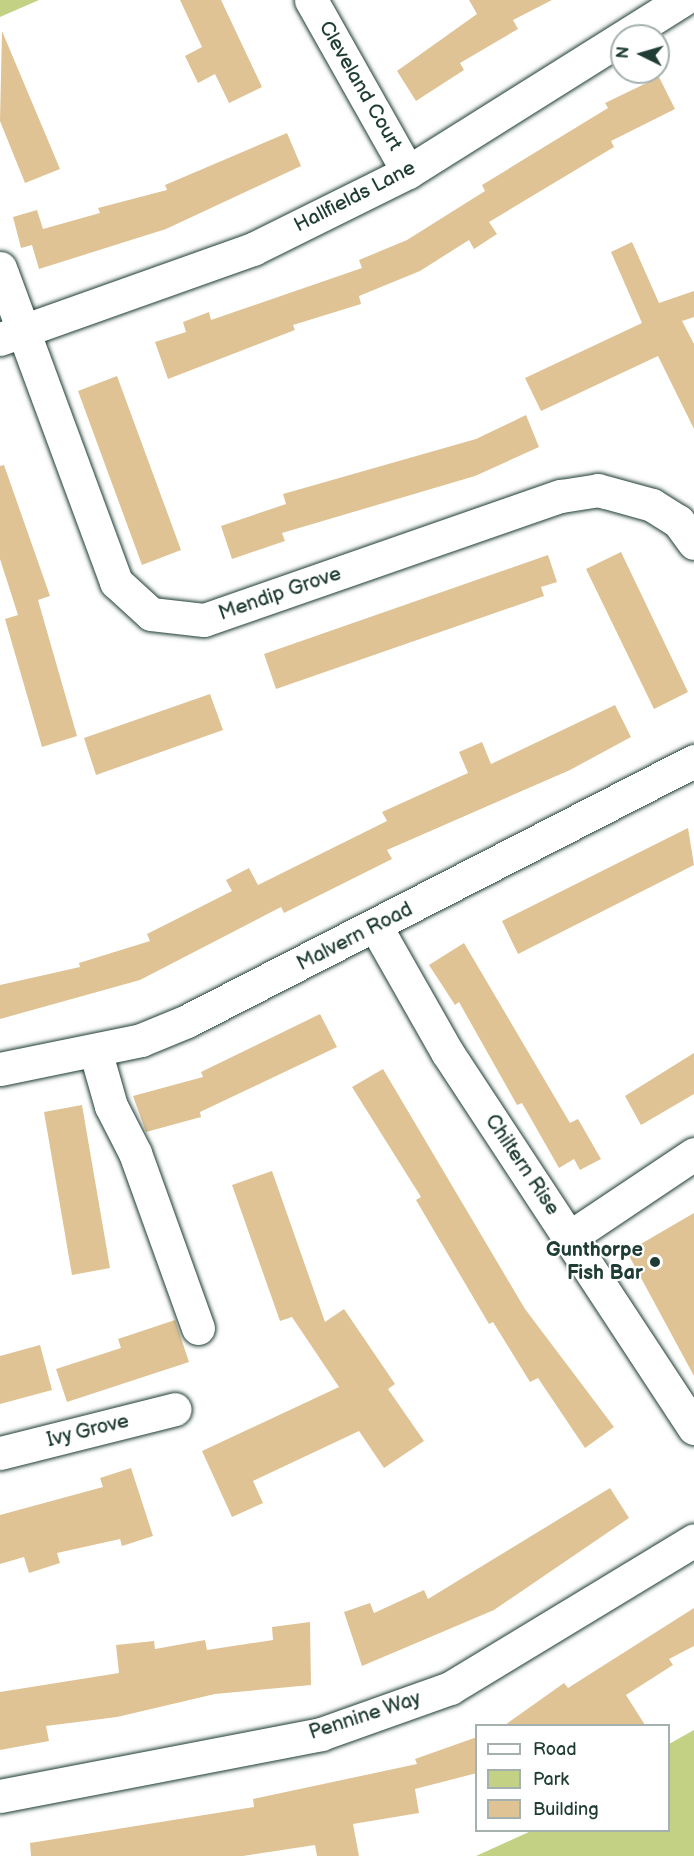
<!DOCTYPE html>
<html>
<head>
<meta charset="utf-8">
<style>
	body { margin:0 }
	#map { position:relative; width:694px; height:1856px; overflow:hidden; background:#fff; font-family:"Balsamiq Sans",sans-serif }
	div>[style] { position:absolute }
	.green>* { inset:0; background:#c3d185 }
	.building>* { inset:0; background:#dfc394 }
	.roads { filter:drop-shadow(0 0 2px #1f3d34) drop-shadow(0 0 2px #1f3d34) }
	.street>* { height:33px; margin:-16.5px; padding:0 16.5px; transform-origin:16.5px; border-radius:16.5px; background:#fff }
	.dots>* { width:16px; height:16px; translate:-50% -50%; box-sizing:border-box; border:3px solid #fff; border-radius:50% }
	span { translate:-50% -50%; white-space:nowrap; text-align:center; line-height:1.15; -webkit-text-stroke:4.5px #fff; paint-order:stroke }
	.street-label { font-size:20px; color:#1f3d34 }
	.poi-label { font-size:20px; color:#1f3d34; font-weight:700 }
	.right { translate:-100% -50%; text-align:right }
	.legend { position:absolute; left:475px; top:1724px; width:195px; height:108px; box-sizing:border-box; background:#fff; border:2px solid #a5b1ae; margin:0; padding:8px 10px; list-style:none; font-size:18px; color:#1f3d34 }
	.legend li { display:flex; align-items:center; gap:12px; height:30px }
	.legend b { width:30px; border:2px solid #a5b1ae }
	.north { position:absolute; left:610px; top:24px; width:60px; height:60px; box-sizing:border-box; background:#fff; border:2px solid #a5b1ae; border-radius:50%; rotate:275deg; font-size:16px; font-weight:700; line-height:24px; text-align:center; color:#1f3d34 }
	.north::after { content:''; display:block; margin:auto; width:21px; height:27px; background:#1f3d34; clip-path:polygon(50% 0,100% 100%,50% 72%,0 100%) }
</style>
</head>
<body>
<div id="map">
	<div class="green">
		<i style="clip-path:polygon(0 0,39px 0,0 17px)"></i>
		<i style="clip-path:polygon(694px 1730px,694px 1856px,476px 1856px,531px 1831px,668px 1830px,669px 1744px)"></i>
	</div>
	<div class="building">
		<i style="clip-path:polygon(180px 0,221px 0,262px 87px,229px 103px,215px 74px,198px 83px,185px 56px,202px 47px)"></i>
		<i style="clip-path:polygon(469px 0,552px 0,513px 20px,518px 29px,460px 63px,464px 70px,416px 101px,397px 71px,477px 14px)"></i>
		<i style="clip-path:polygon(2px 31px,60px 169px,25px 183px,0 121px)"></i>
		<i style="clip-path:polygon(659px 77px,675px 109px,611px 141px,614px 147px,489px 222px,497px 234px,474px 249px,469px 240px,420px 271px,359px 296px,361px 304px,293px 325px,295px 330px,168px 379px,155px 342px,186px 332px,183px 322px,209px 312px,211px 320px,362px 268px,359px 260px,407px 240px,485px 191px,482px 185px,608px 108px,605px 103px)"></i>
		<i style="clip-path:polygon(287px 133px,301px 166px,166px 229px,39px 269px,32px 245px,21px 248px,13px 217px,37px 210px,43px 229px,100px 213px,98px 208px,167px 190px,165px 185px)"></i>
		<i style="clip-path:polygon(632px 242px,659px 303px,694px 291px,694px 317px,682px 321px,694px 344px,694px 429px,658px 356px,541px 411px,525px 378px,642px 323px,611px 252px)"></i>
		<i style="clip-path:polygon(117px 376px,181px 550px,142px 565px,78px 391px)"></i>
		<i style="clip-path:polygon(526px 415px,539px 447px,475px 476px,282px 533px,285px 541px,232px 559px,221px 526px,286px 504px,283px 494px,476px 439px)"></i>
		<i style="clip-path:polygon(4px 465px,50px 596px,38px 600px,77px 736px,42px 747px,5px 619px,18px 615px,0 559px,0 466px)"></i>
		<i style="clip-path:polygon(621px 552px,688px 692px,654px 709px,586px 569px)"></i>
		<i style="clip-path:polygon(548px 555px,557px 582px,541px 587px,544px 596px,276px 689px,264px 654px)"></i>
		<i style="clip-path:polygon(210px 694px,223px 730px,96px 775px,84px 738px)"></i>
		<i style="clip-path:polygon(615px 705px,631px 737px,570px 770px,387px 850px,392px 859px,284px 913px,281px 907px,140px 980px,0 1019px,0 985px,80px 967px,79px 963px,150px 941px,147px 934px,232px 891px,226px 880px,249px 868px,258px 885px,387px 821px,382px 812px,468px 773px,459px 752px,482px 742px,491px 764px)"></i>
		<i style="clip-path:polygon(688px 828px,694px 865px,518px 954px,502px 921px)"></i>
		<i style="clip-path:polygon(464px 943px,570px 1123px,578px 1119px,601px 1159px,580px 1170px,574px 1159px,559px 1168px,522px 1103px,517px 1105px,459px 1002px,455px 1005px,429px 965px)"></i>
		<i style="clip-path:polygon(320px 1014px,337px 1047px,200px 1112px,201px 1117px,146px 1132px,133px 1096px,203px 1077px,201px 1072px)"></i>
		<i style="clip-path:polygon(694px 1053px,694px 1094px,641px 1125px,625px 1096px)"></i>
		<i style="clip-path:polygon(383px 1069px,525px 1309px,614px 1427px,585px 1448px,538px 1378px,530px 1382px,493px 1322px,489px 1324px,416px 1200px,421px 1197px,352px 1087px)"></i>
		<i style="clip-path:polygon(82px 1105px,110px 1268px,72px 1275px,44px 1112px)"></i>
		<i style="clip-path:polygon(272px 1171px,325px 1322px,344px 1309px,395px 1384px,388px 1389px,424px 1441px,384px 1468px,359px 1431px,253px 1481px,263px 1503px,232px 1517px,202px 1451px,339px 1387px,292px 1317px,280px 1321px,232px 1185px)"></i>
		<i style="clip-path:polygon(694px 1213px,694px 1376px,627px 1252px)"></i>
		<i style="clip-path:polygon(175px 1320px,189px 1362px,67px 1402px,56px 1369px,121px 1348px,118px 1339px)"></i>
		<i style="clip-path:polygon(40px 1345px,52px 1390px,0 1404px,0 1356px)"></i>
		<i style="clip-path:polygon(131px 1468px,153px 1536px,122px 1546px,120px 1539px,57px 1553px,60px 1563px,29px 1573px,24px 1557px,0 1564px,0 1515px,103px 1487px,100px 1478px)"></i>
		<i style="clip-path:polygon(610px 1488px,629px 1518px,494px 1610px,362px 1666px,344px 1612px,370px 1603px,374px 1613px,424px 1590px,428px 1599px)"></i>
		<i style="clip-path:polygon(694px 1608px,694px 1646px,669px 1659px,673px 1665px,626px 1695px,645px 1725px,505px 1725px,564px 1683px,568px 1688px)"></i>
		<i style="clip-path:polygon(310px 1622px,311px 1685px,215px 1694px,117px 1717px,46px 1726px,49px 1741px,0 1750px,0 1692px,119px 1673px,116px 1645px,154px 1641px,155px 1649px,205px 1640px,207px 1650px,273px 1640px,272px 1627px)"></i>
		<i style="clip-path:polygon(477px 1737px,477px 1773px,415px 1789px,419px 1813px,353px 1824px,359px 1856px,317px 1856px,315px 1845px,243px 1856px,31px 1856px,30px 1843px,254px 1807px,253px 1799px,417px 1764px,415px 1759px)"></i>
	</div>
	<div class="roads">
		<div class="street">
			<i style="left:311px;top:0;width:197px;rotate:60.6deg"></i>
			<i style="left:0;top:268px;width:335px;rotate:69.7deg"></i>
			<i style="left:116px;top:582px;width:47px;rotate:42.4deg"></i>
			<i style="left:151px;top:614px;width:53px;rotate:6.5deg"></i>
			<i style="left:204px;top:620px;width:378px;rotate:-19.2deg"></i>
			<i style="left:561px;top:496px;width:37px;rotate:-9deg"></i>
			<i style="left:598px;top:490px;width:56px;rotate:15.5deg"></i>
			<i style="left:652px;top:505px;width:31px;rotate:32deg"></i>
			<i style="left:678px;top:521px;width:27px;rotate:54deg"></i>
			<i style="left:0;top:339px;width:269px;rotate:-19.6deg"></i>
			<i style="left:253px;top:249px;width:173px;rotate:-26.4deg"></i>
			<i style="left:408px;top:172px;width:324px;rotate:-32.1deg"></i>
			<i style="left:376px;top:927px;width:144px;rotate:60.4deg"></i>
			<i style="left:447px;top:1052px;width:450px;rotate:56.7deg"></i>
			<i style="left:95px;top:1050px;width:58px;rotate:74.1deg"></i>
			<i style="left:111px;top:1106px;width:53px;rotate:62.9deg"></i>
			<i style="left:135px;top:1153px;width:186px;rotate:70.2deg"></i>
			<i style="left:0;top:1069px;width:144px;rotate:-11.6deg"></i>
			<i style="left:141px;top:1040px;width:50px;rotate:-22.4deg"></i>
			<i style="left:187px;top:1021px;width:570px;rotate:-27.15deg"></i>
			<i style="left:570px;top:1237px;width:149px;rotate:-33.8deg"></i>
			<i style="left:0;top:1453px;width:180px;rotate:-14.1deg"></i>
			<i style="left:0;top:1796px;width:327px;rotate:-10.9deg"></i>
			<i style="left:321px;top:1734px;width:137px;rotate:-19.6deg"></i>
			<i style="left:450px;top:1688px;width:285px;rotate:-31.2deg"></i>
		</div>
	</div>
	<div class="dots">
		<i style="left:655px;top:1262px;background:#1f3d34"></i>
	</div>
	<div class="street-label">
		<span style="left:360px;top:86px;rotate:60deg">Cleveland Court</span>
		<span style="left:355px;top:197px;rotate:-27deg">Hallfields Lane</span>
		<span style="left:280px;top:594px;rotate:-19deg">Mendip Grove</span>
		<span style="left:355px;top:937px;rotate:-27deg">Malvern Road</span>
		<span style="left:522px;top:1165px;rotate:56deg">Chiltern Rise</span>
		<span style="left:88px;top:1431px;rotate:-14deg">Ivy Grove</span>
		<span style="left:365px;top:1716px;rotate:-18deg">Pennine Way</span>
	</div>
	<div class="poi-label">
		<span class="right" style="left:643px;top:1262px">Gunthorpe<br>Fish Bar</span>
	</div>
	<ul class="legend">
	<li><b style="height:8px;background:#fff"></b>Road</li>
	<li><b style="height:16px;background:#c3d185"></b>Park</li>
	<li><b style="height:16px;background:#dfc394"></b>Building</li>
	</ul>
	<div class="north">N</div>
</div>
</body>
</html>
